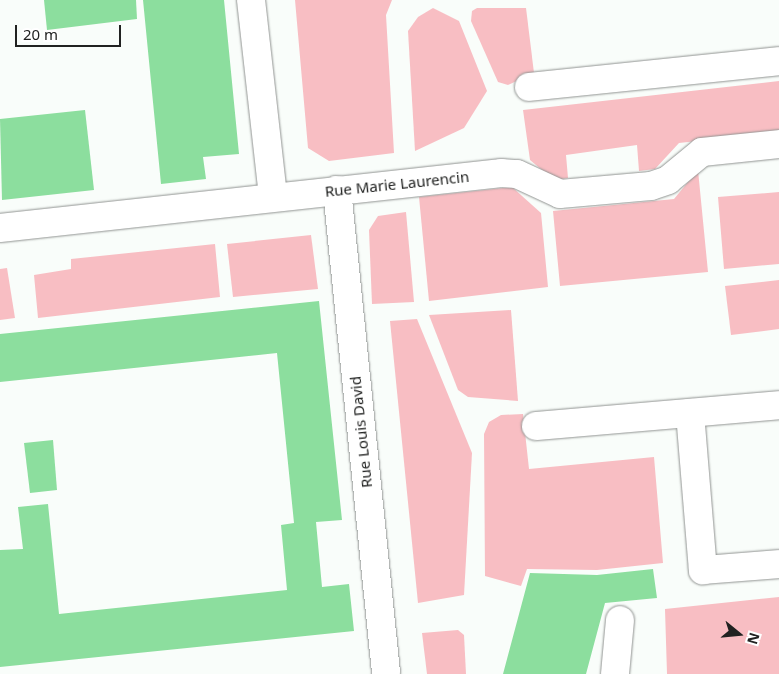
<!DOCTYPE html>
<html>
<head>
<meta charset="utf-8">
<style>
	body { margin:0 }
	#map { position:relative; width:779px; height:674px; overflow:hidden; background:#f9fdfa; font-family:"Noto Sans",sans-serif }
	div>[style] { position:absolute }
	.green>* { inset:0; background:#f8bec3 }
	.building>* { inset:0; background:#8cde9e }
	.roads { filter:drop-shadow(0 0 1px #919492) drop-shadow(0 0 1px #919492) }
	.minor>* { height:28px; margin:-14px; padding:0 14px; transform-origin:14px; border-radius:14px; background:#fff }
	span { translate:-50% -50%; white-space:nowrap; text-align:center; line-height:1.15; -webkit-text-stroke:5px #fff; paint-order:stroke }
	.street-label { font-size:15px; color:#212221 }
	.north { position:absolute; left:714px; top:609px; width:50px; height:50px; -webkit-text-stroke:4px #fff; paint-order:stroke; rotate:107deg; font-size:14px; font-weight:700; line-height:20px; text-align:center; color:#212221 }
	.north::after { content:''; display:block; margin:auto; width:18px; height:22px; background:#212221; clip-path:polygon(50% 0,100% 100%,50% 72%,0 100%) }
	.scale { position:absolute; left:15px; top:25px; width:106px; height:22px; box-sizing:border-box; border:2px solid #212221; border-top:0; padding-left:6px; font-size:15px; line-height:18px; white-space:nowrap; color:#212221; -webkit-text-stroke:4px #fff; paint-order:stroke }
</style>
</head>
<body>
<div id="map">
	<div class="green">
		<i style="clip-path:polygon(295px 0,392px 0,386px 15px,394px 153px,329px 161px,308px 148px)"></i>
		<i style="clip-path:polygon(433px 8px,459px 21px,487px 91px,464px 128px,415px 151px,408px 31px,418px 17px)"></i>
		<i style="clip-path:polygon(477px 8px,526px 8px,534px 73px,508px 85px,498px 82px,471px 21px,472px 11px)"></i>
		<i style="clip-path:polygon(779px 81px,779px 132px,679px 143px,655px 169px,639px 171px,637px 145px,566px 155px,568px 178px,554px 180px,530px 160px,523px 110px)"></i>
		<i style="clip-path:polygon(698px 170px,708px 272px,560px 286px,553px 211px,674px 199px)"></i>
		<i style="clip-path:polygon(512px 187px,541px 213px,548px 287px,429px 301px,419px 197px)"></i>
		<i style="clip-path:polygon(779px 192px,779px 264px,724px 269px,718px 197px)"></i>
		<i style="clip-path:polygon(406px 212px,414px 302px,372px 304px,369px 230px,378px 216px)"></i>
		<i style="clip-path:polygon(311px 235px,318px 289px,233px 297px,227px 244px)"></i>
		<i style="clip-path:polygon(215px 244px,220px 297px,38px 318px,34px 275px,71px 269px,71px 259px)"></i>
		<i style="clip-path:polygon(7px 268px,15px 318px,0 320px,0 269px)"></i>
		<i style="clip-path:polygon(779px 280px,779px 329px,731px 335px,725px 286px)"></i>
		<i style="clip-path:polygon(511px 310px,518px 401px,468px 397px,458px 390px,429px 315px)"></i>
		<i style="clip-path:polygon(417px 319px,472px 453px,464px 595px,418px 603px,390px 321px)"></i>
		<i style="clip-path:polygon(523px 414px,529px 469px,654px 457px,663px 563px,597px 570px,527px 569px,521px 586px,485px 576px,484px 434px,489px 422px,501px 415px)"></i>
		<i style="clip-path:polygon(779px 597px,779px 674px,667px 674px,665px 609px)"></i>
		<i style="clip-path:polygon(458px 630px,464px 635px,466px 674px,427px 674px,422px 633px)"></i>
	</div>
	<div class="building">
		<i style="clip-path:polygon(44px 0,136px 0,137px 19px,47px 30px)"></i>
		<i style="clip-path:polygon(143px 0,224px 0,239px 154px,203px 157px,206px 179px,161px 184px)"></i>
		<i style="clip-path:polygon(85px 110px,94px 190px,2px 200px,0 119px)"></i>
		<i style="clip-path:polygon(319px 301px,342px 520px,316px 522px,322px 587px,349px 584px,354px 631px,0 667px,0 550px,23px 549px,18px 507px,48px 504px,59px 614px,287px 590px,281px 525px,294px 523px,277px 353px,0 382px,0 334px)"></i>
		<i style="clip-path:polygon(53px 440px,57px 490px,30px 493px,24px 443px)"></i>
		<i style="clip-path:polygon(653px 569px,657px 598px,605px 603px,586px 674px,503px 674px,530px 573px,597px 575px)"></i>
	</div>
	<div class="roads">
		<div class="minor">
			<i style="left:251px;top:0;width:198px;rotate:83.6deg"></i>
			<i style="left:529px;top:87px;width:251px;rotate:-5.9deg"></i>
			<i style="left:337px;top:190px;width:486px;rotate:84.2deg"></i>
			<i style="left:0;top:228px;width:504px;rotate:-6.26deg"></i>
			<i style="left:501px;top:173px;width:16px;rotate:4deg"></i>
			<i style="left:517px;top:174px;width:47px;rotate:24.9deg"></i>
			<i style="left:560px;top:194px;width:91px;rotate:-5deg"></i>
			<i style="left:651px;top:186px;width:18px;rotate:-19deg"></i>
			<i style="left:668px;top:180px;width:44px;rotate:-39.5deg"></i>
			<i style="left:702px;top:152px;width:77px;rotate:-5.9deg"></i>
			<i style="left:690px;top:413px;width:158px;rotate:85.3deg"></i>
			<i style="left:703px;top:570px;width:76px;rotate:-4.5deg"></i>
			<i style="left:536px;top:426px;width:244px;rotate:-4.9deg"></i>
			<i style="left:615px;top:674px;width:54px;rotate:-84.7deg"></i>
		</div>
	</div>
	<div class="street-label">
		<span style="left:397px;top:184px;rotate:-6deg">Rue Marie Laurencin</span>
		<span style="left:361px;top:432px;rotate:-96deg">Rue Louis David</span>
	</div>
	<div class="north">N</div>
	<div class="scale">20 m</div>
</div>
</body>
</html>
